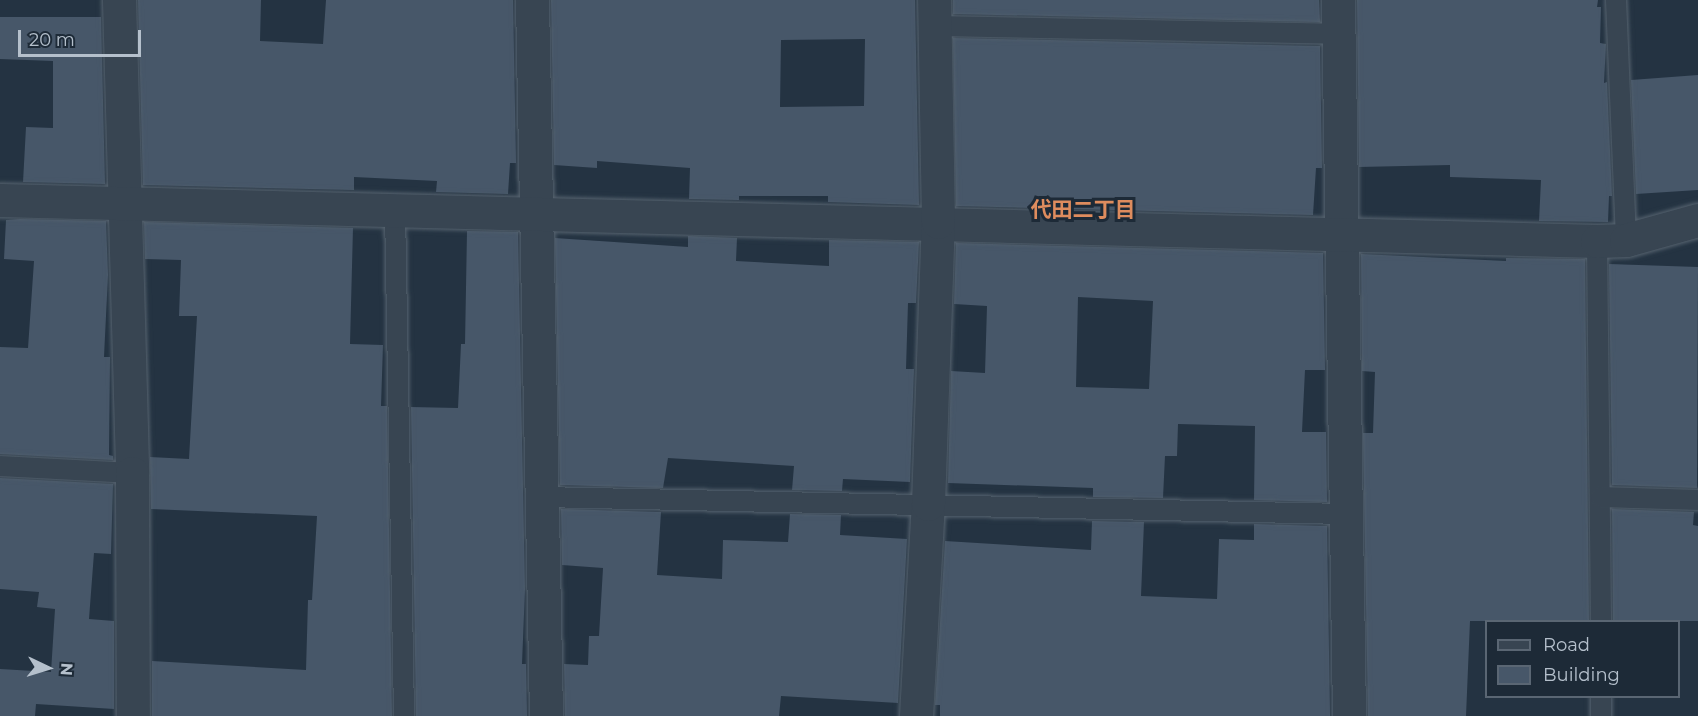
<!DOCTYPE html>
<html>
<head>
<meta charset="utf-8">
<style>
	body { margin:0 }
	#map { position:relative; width:1698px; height:716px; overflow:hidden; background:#243342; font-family:Montserrat,"Noto Sans JP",sans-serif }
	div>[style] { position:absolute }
	.building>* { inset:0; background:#475769 }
	.roads { filter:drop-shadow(0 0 2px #56636f) drop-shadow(0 0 2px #56636f) }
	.service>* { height:20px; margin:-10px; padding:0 10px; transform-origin:10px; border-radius:10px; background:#384552 }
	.minor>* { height:33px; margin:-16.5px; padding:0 16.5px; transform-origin:16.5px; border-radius:16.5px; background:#384552 }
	span { translate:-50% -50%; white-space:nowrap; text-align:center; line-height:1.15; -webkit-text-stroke:6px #1d2a37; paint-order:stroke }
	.neighbourhood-label { font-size:21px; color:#de8c5e; font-weight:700 }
	.legend { position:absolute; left:1485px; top:620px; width:195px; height:78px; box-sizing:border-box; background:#1d2a37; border:2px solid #5a6673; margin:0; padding:8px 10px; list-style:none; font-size:18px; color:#b5c0cc }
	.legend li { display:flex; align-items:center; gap:12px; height:30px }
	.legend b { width:30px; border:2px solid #5a6673 }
	.north { position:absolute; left:18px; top:638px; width:60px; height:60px; -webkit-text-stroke:4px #1d2a37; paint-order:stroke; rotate:94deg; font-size:16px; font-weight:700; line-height:24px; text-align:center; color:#b5c0cc }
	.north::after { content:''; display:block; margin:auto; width:21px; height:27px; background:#b5c0cc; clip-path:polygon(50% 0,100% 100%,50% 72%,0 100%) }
	.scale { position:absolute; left:18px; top:30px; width:123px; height:27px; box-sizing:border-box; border:3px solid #b5c0cc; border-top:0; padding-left:8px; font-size:18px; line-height:21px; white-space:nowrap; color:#b5c0cc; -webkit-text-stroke:4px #1d2a37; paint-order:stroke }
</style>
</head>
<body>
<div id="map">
	<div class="building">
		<i style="clip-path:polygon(138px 0,261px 0,260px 41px,323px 44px,326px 0,513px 0,516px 163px,510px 163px,508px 194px,436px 192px,437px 181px,354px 177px,354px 190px,143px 185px)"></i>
		<i style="clip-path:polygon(evenodd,551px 0,915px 0,919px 205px,828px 202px,828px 196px,739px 196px,739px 200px,689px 199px,690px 168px,597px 161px,597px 168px,554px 165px,551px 0,865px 39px,864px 106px,780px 107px,781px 40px,865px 39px)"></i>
		<i style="clip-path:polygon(953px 0,1319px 0,1320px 22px,953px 14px)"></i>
		<i style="clip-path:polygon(1357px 0,1598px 0,1597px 7px,1601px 7px,1600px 43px,1606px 44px,1604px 83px,1607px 82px,1612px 196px,1609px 196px,1608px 222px,1539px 221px,1541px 180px,1450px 177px,1450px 165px,1359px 167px)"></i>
		<i style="clip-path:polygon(0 17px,101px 17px,105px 184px,23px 182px,26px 127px,53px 128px,53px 61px,0 59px)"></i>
		<i style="clip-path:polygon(953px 38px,1320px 46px,1322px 168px,1316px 168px,1313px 215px,956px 206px)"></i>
		<i style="clip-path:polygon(1698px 75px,1698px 190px,1636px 194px,1631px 80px)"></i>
		<i style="clip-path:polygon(20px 219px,106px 221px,108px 275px,104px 357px,110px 357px,109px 455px,113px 456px,113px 460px,0 454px,0 347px,28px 348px,34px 261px,4px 259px,6px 220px)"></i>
		<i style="clip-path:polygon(144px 222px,353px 228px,350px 344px,383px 345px,381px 406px,387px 406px,392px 716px,152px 716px,152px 661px,306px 670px,308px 600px,312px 600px,317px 516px,151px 509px,150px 457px,189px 459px,197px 316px,179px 316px,181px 260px,145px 259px)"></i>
		<i style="clip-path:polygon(467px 231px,518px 232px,525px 589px,522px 664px,526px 664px,527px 716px,416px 716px,411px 407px,458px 408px,461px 344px,465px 344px)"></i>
		<i style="clip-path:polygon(688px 236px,737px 238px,736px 261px,829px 266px,829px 240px,919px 242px,916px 303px,908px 303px,906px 369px,914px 369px,910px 482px,843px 479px,842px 491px,792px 490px,794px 466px,668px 458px,663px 488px,560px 485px,555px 238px,688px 247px)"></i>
		<i style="clip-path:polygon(evenodd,956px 243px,1323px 253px,1325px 370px,1305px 370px,1302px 432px,1326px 432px,1327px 502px,1254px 500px,1255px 426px,1178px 424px,1177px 456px,1165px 456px,1163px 498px,1093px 497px,1093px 488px,948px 483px,951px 371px,985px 373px,987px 306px,954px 304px,956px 243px,1078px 297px,1153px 301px,1149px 389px,1076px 387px,1078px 297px)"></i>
		<i style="clip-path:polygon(1361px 254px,1506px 261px,1506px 258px,1585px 259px,1589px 621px,1470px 621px,1466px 716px,1368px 716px,1363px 433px,1373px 433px,1375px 372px,1362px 371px)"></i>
		<i style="clip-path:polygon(1609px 264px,1698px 267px,1697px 488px,1612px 485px)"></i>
		<i style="clip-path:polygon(0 478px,113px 484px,111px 554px,94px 553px,89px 619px,114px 621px,114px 709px,36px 704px,35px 716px,0 716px,0 669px,51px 672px,55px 609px,37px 607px,39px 592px,0 589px)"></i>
		<i style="clip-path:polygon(561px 509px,661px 512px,657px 575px,722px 579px,723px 540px,788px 542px,790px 514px,841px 515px,840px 535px,907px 539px,898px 703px,781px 696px,779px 716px,565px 716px,564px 664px,588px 665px,589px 636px,599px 636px,603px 568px,562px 565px)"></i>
		<i style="clip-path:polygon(1612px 509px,1694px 512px,1693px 525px,1698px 526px,1698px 621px,1613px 621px)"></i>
		<i style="clip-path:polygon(1092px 521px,1144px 522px,1141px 596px,1217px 599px,1219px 539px,1254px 540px,1254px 524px,1327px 526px,1330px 716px,940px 716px,940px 705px,935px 705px,945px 541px,1091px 550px)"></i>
	</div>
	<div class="roads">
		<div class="service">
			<i style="left:1616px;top:0;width:240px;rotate:87.6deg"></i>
			<i style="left:935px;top:26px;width:403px;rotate:1.1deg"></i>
			<i style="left:395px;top:209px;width:507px;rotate:88.98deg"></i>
			<i style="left:1597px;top:241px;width:381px;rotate:89.4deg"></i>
			<i style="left:0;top:466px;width:132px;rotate:3deg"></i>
			<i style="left:541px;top:497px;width:804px;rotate:1.21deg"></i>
			<i style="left:1601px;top:497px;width:97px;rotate:1.8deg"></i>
			<i style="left:1601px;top:696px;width:20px;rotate:90deg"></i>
		</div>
		<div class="minor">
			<i style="left:119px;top:0;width:473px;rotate:88.4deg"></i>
			<i style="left:132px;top:473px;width:243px;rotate:89.8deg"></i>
			<i style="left:532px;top:0;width:716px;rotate:88.88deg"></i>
			<i style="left:1338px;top:0;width:716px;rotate:89.12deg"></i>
			<i style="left:0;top:200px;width:1598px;rotate:1.47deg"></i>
			<i style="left:1597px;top:241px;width:29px;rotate:-2deg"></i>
			<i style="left:1626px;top:240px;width:75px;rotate:-15.5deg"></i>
			<i style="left:916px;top:716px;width:212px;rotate:-86.8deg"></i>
			<i style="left:928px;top:504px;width:282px;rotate:-88deg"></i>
			<i style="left:938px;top:222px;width:222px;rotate:-91deg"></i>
		</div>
	</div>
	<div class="neighbourhood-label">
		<span style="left:1083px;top:210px">代田二丁目</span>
	</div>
	<ul class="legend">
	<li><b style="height:8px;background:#384552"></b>Road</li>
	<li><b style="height:16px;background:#475769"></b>Building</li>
	</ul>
	<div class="north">N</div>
	<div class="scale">20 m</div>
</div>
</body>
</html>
